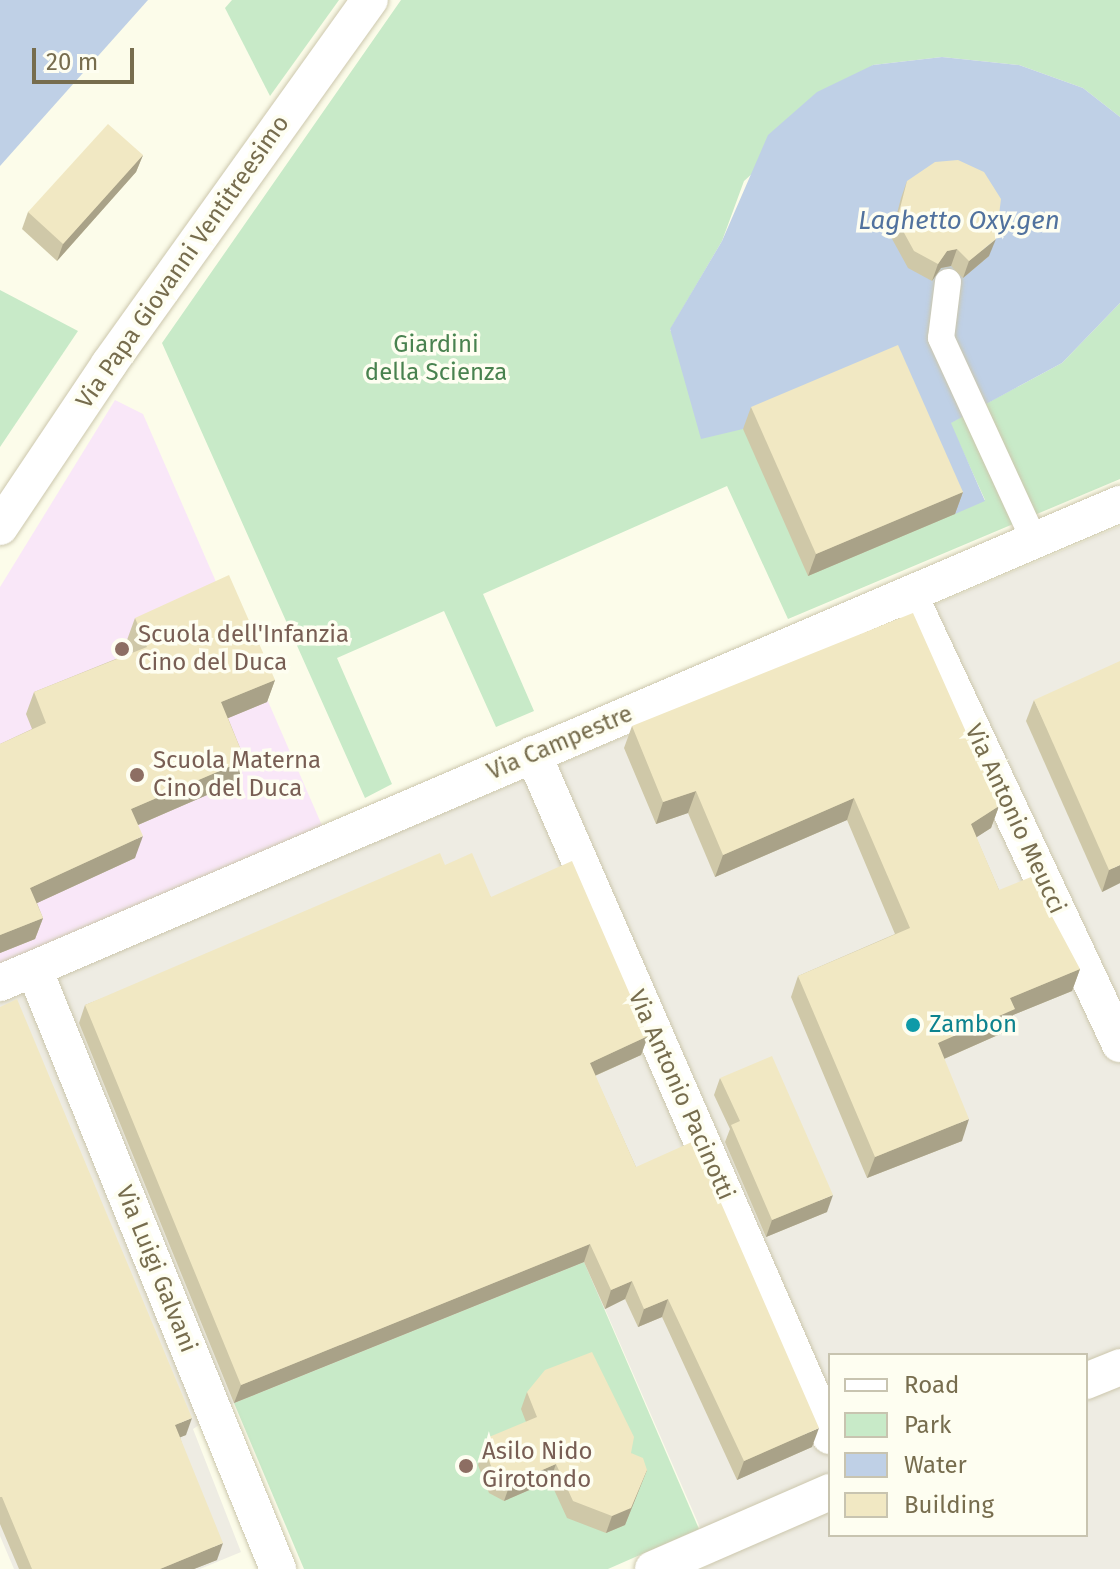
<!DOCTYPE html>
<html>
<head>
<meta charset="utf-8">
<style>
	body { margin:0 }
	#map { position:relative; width:1120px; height:1569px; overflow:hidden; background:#fcfcea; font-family:"Fira Sans",sans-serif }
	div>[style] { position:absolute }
	.industrial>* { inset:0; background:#eeece3 }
	.education>* { inset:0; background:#f9e7f8 }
	.green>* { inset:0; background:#c8eac8 }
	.water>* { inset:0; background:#bfd0e6 }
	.roads { filter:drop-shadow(0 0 2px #ccc7ad) drop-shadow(0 0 2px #ccc7ad) }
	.pedestrian>* { height:26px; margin:-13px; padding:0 13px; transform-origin:13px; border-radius:13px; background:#fff }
	.minor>* { height:36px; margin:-18px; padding:0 18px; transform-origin:18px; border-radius:18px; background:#fff }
	.wall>* { inset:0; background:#cfc8a8 }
	.shaded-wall>* { inset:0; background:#a9a288 }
	.building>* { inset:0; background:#f1e8c3 }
	.dots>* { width:22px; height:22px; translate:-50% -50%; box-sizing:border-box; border:4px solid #fefef1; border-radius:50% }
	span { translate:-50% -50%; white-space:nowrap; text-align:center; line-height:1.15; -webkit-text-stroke:7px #fefef1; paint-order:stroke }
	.street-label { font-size:24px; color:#776d4e }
	.park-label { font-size:24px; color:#49824f }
	.education-label { font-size:24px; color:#785e54 }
	.left { translate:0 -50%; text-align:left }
	.culture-label { font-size:24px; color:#0d838f }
	.water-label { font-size:26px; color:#51729e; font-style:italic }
	.legend { position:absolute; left:828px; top:1353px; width:260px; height:184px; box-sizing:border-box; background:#fefef1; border:2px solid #c8c4b0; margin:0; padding:10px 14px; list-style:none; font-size:24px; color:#776d4e }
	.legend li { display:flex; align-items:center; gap:16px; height:40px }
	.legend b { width:40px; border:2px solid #c8c4b0 }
	.scale { position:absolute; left:32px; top:48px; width:102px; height:36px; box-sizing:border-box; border:4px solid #776d4e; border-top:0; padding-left:10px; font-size:24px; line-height:28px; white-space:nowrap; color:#776d4e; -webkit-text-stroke:6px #fefef1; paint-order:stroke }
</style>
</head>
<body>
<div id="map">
	<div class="industrial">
		<i style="clip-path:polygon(evenodd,1120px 526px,1120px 1569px,701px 1569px,715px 1562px,605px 1309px,234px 1403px,193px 1429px,241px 1552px,200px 1569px,14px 1569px,0 1536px,0 1002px,1120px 526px,830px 1355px,1086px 1355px,1086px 1535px,830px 1535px,830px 1355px)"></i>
	</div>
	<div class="education">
		<i style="clip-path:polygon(115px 400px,143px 414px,324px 830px,0 968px,0 587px)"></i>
	</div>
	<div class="green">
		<i style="clip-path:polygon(232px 0,339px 0,270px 96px,225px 8px)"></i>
		<i style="clip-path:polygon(401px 0,1120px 0,1120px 117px,1083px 88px,1019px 65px,942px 57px,873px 65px,744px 181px,722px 241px,670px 330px,743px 429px,985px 500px,950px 423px,1062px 363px,1120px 303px,1120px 479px,788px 619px,727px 486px,483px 594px,534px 711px,496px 727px,444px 611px,337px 658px,392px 784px,365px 798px,162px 343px)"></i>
		<i style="clip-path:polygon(0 290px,78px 331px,0 447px)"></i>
		<i style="clip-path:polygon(584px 1262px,699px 1529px,608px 1569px,304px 1569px,234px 1403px)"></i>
	</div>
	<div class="water">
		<i style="clip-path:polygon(0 0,148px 0,0 166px)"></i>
		<i style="clip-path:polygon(942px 57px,1019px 65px,1083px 88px,1120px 117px,1120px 303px,1062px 363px,951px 423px,985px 501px,955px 514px,890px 367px,743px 429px,701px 439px,670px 329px,722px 241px,768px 135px,817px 92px,873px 65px)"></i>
	</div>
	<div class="roads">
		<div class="pedestrian">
			<i style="left:948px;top:282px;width:56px;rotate:97.1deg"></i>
			<i style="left:941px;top:338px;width:222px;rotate:65.3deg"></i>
		</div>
		<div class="minor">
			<i style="left:0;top:527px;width:196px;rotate:-56.2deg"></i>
			<i style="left:109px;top:364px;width:448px;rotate:-54.4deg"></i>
			<i style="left:909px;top:594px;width:497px;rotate:64.9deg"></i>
			<i style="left:533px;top:754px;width:744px;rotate:66.47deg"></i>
			<i style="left:34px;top:969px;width:648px;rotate:67.87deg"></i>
			<i style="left:0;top:983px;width:1218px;rotate:-23.16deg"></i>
			<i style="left:1086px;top:1381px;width:37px;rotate:-22deg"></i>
			<i style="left:653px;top:1569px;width:193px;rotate:-23.5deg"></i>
		</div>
	</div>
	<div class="wall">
		<i style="clip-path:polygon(143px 155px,136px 172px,57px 261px,22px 229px,28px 212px)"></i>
		<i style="clip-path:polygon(907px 181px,989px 256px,963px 278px,951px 266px,941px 268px,932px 281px,908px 268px,891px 237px,901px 198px)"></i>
		<i style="clip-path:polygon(751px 407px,963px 492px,955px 514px,808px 576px,743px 429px)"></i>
		<i style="clip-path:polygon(135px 618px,275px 680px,267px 702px,228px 718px,245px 760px,237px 782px,138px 825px,135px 858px,37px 903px,43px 918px,35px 939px,0 953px,0 744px,32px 729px,26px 714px,34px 692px,133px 652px,127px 640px)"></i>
		<i style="clip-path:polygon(1034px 700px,1120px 883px,1102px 892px,1026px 721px)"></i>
		<i style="clip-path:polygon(632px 726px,999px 806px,991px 828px,976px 837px,999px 890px,1080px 969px,1072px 991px,1013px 1015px,1007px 1031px,944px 1059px,962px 1141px,867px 1178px,791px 997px,798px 976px,895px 934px,847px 820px,715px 877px,688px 813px,656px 824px,624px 748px)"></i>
		<i style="clip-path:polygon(445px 865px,491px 897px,648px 1036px,641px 1055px,595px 1076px,636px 1167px,812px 1447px,737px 1480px,662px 1317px,638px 1327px,625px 1299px,605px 1309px,584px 1262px,234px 1403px,79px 1023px,85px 1005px)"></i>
		<i style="clip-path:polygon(0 1007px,186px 1435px,180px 1437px,217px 1560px,194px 1569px,19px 1569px,0 1524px)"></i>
		<i style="clip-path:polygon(720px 1078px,827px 1212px,766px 1237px,725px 1142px,730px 1129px,714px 1095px)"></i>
		<i style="clip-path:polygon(527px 1392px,631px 1453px,647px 1470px,625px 1525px,606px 1533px,567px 1518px,550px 1481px,504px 1501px,489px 1493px,478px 1465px,484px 1448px,526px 1422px,521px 1409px)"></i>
	</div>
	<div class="shaded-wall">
		<i style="clip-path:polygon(143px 155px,136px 172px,57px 261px,63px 244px)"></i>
		<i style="clip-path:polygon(996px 239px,989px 256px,963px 278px,969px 261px)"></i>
		<i style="clip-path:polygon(957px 249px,951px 266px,941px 268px,932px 281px,938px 264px,947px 251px)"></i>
		<i style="clip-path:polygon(963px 492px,955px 514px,808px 576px,816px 554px)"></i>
		<i style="clip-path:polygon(275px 680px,267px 702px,214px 724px,221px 702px)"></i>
		<i style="clip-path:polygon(245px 760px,237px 782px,124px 831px,131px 809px)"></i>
		<i style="clip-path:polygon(696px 791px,688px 813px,656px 824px,663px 802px)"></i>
		<i style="clip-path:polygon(854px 798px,847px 820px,715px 877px,723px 855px)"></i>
		<i style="clip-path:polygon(999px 806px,991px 828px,963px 846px,971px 824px)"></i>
		<i style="clip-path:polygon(143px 836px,135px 858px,22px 910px,30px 888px)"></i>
		<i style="clip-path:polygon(1120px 865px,1120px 883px,1102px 892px,1109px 870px)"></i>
		<i style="clip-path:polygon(43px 918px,35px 939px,0 953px,0 935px)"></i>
		<i style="clip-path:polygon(1080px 969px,1072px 991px,1013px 1015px,1007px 1031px,930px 1065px,938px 1043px,1010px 998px)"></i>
		<i style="clip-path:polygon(648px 1036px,641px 1055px,583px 1081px,590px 1063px)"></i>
		<i style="clip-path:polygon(969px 1119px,962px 1141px,867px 1178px,875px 1157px)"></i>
		<i style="clip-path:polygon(833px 1195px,827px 1212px,766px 1237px,772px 1220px)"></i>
		<i style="clip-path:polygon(590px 1244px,584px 1262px,234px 1403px,241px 1385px)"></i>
		<i style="clip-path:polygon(632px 1281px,625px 1299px,605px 1309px,611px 1290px)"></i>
		<i style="clip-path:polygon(668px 1299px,662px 1317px,638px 1327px,644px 1309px)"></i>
		<i style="clip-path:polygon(192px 1418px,186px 1435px,169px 1442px,175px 1425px)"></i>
		<i style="clip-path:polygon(819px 1428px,812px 1447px,737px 1480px,744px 1461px)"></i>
		<i style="clip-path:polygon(556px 1464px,550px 1481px,504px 1501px,510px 1484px)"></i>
		<i style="clip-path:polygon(647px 1470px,625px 1525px,606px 1533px,612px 1516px)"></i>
		<i style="clip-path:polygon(223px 1543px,217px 1560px,194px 1569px,160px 1569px)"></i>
	</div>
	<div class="building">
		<i style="clip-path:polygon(108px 124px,143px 155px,63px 244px,28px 212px)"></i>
		<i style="clip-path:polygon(958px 160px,984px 172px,1001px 199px,996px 239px,969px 261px,957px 249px,947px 251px,938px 264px,914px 251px,897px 220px,907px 181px,935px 162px)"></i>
		<i style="clip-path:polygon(898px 345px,963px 492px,816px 554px,751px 407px)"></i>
		<i style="clip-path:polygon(229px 575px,275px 680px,221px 702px,245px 760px,131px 809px,143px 836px,30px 888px,43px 918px,0 935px,0 744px,46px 723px,34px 692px,147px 647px,135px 618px)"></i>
		<i style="clip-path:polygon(913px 613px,999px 806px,971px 824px,999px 890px,1031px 877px,1080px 969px,1010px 998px,1015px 1009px,938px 1043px,969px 1119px,875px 1157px,798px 976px,910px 928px,854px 798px,723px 855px,696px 791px,663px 802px,632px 726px)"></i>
		<i style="clip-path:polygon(1120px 661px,1120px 865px,1109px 870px,1034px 700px)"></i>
		<i style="clip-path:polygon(440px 853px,445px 865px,472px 853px,491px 897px,572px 861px,648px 1036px,590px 1063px,636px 1167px,694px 1141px,819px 1428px,744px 1461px,668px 1299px,644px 1309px,632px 1281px,611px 1290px,590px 1244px,241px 1385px,85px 1005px)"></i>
		<i style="clip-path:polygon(17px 999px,192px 1418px,175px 1425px,223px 1543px,160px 1569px,32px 1569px,2px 1497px,0 1497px,0 1007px)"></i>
		<i style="clip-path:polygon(772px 1056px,833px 1195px,772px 1220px,731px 1125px,740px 1121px,720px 1078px)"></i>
		<i style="clip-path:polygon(592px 1352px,634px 1437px,631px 1453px,643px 1458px,647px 1470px,631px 1508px,612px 1516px,573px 1501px,556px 1464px,510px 1484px,495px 1476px,484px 1448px,489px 1437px,537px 1417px,527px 1392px,545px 1370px)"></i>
	</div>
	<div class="dots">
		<i style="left:122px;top:649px;background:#8d6e63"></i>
		<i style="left:137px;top:775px;background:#8d6e63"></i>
		<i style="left:913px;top:1025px;background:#0f9aa8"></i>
		<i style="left:466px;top:1466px;background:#8d6e63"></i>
	</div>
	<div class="street-label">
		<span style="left:183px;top:262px;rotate:-55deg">Via Papa Giovanni Ventitreesimo</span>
		<span style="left:560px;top:743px;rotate:-23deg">Via Campestre</span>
		<span style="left:1015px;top:819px;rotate:65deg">Via Antonio Meucci</span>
		<span style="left:681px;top:1095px;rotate:66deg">Via Antonio Pacinotti</span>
		<span style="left:156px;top:1269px;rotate:68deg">Via Luigi Galvani</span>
	</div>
	<div class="park-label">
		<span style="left:436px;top:359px">Giardini<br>della Scienza</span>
	</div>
	<div class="education-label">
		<span class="left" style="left:138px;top:649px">Scuola dell'Infanzia<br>Cino del Duca</span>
		<span class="left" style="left:153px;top:775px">Scuola Materna<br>Cino del Duca</span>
		<span class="left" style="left:482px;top:1466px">Asilo Nido<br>Girotondo</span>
	</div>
	<div class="culture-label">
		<span class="left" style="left:929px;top:1025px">Zambon</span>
	</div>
	<div class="water-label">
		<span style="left:959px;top:221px">Laghetto Oxy.gen</span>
	</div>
	<ul class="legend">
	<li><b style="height:10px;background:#fff"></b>Road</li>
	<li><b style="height:22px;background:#c8eac8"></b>Park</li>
	<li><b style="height:22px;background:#bfd0e6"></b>Water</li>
	<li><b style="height:22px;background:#f1e8c3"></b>Building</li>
	</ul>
	<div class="scale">20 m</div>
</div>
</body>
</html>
